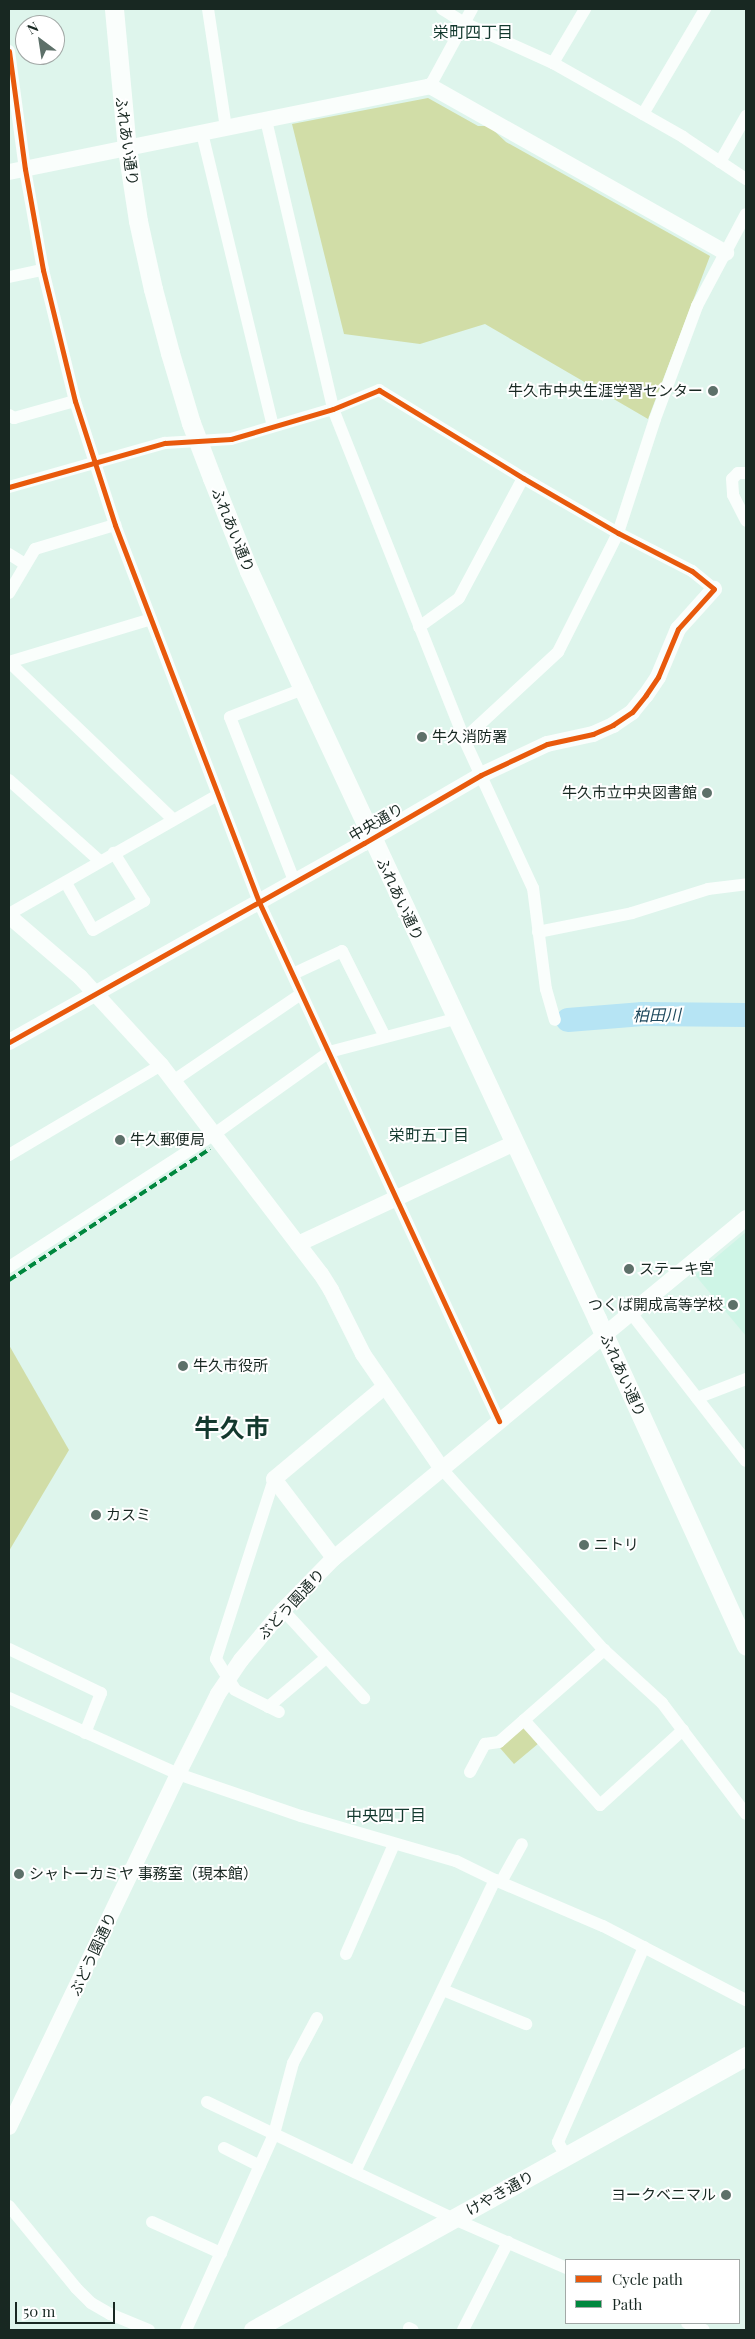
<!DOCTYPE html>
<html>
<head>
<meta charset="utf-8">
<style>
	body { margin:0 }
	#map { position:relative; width:755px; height:2339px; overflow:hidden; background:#def5ec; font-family:"Playfair Display","Noto Sans JP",serif }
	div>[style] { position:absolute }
	.built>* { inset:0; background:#cef5e6 }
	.green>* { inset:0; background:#d1dda7 }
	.river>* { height:24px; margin:-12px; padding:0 12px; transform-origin:12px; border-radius:12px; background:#b6e4f4 }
	.minor>* { height:12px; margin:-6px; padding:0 6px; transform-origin:6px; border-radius:6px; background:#fafefc }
	.tertiary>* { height:16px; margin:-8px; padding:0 8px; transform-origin:8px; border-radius:8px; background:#fafefc }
	.secondary>* { height:19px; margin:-9.5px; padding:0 9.5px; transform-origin:9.5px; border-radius:9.5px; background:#fafefc }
	.quiet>* { height:4px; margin-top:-2px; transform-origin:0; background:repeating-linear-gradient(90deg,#00873e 0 8px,transparent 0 12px) }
	.cycleway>* { height:5px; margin:-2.5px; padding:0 2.5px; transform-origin:2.5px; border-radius:2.5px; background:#e8590c }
	.dots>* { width:14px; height:14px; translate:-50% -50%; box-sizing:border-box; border:2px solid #fff; border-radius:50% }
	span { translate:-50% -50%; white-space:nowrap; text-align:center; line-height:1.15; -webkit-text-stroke:4px #fff; paint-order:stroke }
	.street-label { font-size:15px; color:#182822 }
	.poi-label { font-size:15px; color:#182822 }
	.right { translate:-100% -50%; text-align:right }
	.left { translate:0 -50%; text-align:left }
	.neighbourhood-label { font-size:16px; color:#13392e }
	.water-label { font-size:16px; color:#1f4a5e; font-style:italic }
	.town-label { font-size:25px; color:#13392e; font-weight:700 }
	.frame { position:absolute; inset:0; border:10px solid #182822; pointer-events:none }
	.legend { position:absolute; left:565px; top:2259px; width:175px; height:65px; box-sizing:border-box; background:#fff; border:1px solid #a3a9a7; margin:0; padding:6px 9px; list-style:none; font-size:15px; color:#182822 }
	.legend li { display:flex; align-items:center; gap:10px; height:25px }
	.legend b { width:25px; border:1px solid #a3a9a7 }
	.north { position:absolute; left:15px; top:15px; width:50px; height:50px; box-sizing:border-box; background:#fff; border:1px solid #a3a9a7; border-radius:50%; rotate:329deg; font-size:14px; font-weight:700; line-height:20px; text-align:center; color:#182822 }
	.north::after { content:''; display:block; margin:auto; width:18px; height:22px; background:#5d7069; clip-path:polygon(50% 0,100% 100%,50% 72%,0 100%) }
	.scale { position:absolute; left:15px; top:2302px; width:100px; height:22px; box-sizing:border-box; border:2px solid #182822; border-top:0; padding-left:6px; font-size:15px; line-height:18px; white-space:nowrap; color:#182822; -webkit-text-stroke:4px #fff; paint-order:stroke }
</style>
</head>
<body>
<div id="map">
	<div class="built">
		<i style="clip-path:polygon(746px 1232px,746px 1336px,695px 1275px)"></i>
	</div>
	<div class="green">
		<i style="clip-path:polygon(428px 98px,478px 126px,489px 126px,506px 142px,710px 256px,648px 419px,485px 324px,420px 344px,344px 334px,292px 124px)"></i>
		<i style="clip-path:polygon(9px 1345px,69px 1450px,9px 1551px)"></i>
		<i style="clip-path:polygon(524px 1727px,539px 1743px,514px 1764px,500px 1748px)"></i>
	</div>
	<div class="river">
		<i style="left:568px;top:1020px;width:75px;rotate:-4.6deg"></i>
		<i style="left:643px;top:1014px;width:103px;rotate:0.6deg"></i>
	</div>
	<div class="minor">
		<i style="left:208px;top:9px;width:120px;rotate:81.4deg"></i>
		<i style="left:442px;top:9px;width:26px;rotate:32deg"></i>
		<i style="left:464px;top:23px;width:98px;rotate:24.2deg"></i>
		<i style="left:553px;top:63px;width:150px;rotate:29.6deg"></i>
		<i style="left:683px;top:137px;width:76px;rotate:33.7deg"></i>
		<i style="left:9px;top:51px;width:119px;rotate:82.3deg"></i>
		<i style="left:25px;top:169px;width:103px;rotate:79.9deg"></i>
		<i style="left:43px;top:270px;width:135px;rotate:76.3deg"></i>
		<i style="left:75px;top:401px;width:130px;rotate:72.1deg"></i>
		<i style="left:115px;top:525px;width:404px;rotate:69.1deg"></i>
		<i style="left:259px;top:902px;width:572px;rotate:65.18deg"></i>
		<i style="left:553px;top:63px;width:63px;rotate:-59.3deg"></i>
		<i style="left:430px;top:86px;width:88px;rotate:-61.4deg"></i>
		<i style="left:643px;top:114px;width:122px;rotate:-59.4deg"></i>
		<i style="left:266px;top:120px;width:297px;rotate:76.9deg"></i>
		<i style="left:333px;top:409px;width:355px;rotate:68.3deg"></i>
		<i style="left:464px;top:739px;width:164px;rotate:65.2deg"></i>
		<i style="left:533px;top:888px;width:102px;rotate:82.7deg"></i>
		<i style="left:546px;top:989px;width:32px;rotate:74deg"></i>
		<i style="left:202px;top:133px;width:301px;rotate:76.4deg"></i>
		<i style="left:720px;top:162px;width:53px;rotate:-60.5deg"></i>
		<i style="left:9px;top:277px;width:35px;rotate:-12deg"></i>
		<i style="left:9px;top:415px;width:6px;rotate:31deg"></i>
		<i style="left:14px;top:418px;width:63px;rotate:-15.6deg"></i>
		<i style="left:746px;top:473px;width:8px;rotate:180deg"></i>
		<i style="left:738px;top:473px;width:8px;rotate:135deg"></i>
		<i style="left:732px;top:479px;width:16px;rotate:86deg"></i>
		<i style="left:733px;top:495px;width:29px;rotate:63deg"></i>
		<i style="left:9px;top:487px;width:162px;rotate:-15.8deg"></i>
		<i style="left:165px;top:443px;width:66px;rotate:-3.5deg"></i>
		<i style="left:231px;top:439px;width:106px;rotate:-16.4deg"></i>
		<i style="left:333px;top:409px;width:50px;rotate:-22.4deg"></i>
		<i style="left:379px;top:390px;width:169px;rotate:31.4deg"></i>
		<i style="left:523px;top:478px;width:110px;rotate:30.1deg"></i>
		<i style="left:618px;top:533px;width:83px;rotate:27.2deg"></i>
		<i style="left:692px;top:571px;width:28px;rotate:39deg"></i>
		<i style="left:9px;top:554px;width:19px;rotate:32deg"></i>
		<i style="left:9px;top:593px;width:51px;rotate:-59.4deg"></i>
		<i style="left:35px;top:549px;width:84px;rotate:-16.7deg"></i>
		<i style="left:419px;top:627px;width:49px;rotate:-35.9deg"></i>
		<i style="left:459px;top:598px;width:136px;rotate:-61.9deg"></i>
		<i style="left:9px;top:662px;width:227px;rotate:43.8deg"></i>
		<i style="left:9px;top:662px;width:148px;rotate:-16.8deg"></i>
		<i style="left:464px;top:739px;width:128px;rotate:-42.8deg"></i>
		<i style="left:558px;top:652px;width:133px;rotate:-63.2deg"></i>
		<i style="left:618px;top:533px;width:120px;rotate:-72deg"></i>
		<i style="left:655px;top:419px;width:121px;rotate:-69.6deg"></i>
		<i style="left:697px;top:306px;width:104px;rotate:-62deg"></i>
		<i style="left:9px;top:780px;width:122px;rotate:41.7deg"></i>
		<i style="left:66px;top:883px;width:54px;rotate:60.1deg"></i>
		<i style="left:93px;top:930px;width:59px;rotate:-29.6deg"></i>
		<i style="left:144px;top:901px;width:57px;rotate:-122deg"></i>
		<i style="left:295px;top:883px;width:178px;rotate:-111.4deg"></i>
		<i style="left:230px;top:717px;width:78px;rotate:-21deg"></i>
		<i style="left:9px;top:914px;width:241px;rotate:-29.7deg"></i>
		<i style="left:538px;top:932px;width:96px;rotate:-11.4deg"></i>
		<i style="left:632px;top:913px;width:80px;rotate:-17.5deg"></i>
		<i style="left:708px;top:889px;width:38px;rotate:-7deg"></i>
		<i style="left:293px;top:974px;width:54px;rotate:-25.1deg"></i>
		<i style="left:342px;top:951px;width:96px;rotate:63.4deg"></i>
		<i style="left:173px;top:1081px;width:155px;rotate:-34.2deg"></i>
		<i style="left:9px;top:1155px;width:177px;rotate:-30.6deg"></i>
		<i style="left:9px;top:1267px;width:243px;rotate:-32.9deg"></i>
		<i style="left:213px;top:1135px;width:143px;rotate:-35.6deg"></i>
		<i style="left:329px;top:1052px;width:130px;rotate:-14.7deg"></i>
		<i style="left:631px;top:1313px;width:187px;rotate:52.2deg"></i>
		<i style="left:697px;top:1398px;width:53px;rotate:-21.2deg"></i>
		<i style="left:442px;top:1469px;width:243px;rotate:48.2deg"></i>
		<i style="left:604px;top:1650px;width:79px;rotate:42.4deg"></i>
		<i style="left:662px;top:1703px;width:139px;rotate:52.9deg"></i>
		<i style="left:274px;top:1479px;width:189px;rotate:107.9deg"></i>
		<i style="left:216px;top:1659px;width:36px;rotate:58deg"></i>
		<i style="left:235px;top:1690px;width:49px;rotate:26.6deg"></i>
		<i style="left:283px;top:1610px;width:120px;rotate:47.4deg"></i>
		<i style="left:9px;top:1649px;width:102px;rotate:25.6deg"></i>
		<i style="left:101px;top:1693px;width:43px;rotate:111.8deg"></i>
		<i style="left:9px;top:1698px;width:185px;rotate:24.2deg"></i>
		<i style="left:178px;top:1774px;width:130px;rotate:18.9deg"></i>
		<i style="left:301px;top:1816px;width:161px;rotate:16.2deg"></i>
		<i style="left:456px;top:1861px;width:43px;rotate:26deg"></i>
		<i style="left:495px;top:1880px;width:117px;rotate:23.1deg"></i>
		<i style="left:603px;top:1926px;width:161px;rotate:27.4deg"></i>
		<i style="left:268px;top:1707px;width:76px;rotate:-40.2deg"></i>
		<i style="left:524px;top:1720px;width:114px;rotate:48.2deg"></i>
		<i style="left:600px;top:1805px;width:112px;rotate:-42.1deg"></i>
		<i style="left:470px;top:1772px;width:32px;rotate:-62deg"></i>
		<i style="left:485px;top:1744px;width:14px;rotate:-8deg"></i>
		<i style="left:499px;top:1742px;width:140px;rotate:-41.2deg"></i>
		<i style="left:501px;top:1882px;width:43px;rotate:-61.1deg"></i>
		<i style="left:346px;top:1954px;width:120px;rotate:-66.4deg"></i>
		<i style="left:443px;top:1990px;width:90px;rotate:22.3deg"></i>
		<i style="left:207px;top:2102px;width:74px;rotate:25.5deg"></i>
		<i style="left:274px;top:2134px;width:73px;rotate:-75deg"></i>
		<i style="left:293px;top:2063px;width:51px;rotate:-61.9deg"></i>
		<i style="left:224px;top:2148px;width:40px;rotate:26.6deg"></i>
		<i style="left:566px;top:2156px;width:16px;rotate:-120deg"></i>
		<i style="left:558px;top:2142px;width:213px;rotate:-66.2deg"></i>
		<i style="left:355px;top:2172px;width:324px;rotate:-64.4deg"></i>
		<i style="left:9px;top:2206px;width:106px;rotate:50.7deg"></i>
		<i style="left:76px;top:2288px;width:21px;rotate:45deg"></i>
		<i style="left:91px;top:2303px;width:22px;rotate:30deg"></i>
		<i style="left:110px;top:2314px;width:42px;rotate:22.3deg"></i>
		<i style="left:152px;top:2222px;width:76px;rotate:24.2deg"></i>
		<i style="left:687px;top:2323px;width:18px;rotate:22deg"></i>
		<i style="left:409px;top:2328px;width:4px;rotate:27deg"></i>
		<i style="left:186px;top:2330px;width:215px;rotate:-65.8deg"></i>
		<i style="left:274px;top:2134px;width:199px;rotate:25.3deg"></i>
		<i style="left:454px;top:2219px;width:122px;rotate:23.6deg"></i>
		<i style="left:463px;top:2330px;width:99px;rotate:-62.9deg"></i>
	</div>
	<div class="tertiary">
		<i style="left:9px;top:172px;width:430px;rotate:-11.5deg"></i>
		<i style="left:430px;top:86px;width:340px;rotate:29.4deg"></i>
		<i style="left:9px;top:916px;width:94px;rotate:40.7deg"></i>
		<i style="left:80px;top:977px;width:120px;rotate:47.4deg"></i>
		<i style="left:161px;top:1065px;width:263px;rotate:52.6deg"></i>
		<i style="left:321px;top:1274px;width:19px;rotate:58deg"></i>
		<i style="left:331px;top:1290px;width:72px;rotate:63.4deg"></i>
		<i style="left:363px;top:1354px;width:140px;rotate:55.5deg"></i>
		<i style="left:9px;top:1042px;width:407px;rotate:-29.3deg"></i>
		<i style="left:364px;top:843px;width:135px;rotate:-30.2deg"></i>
		<i style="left:481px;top:775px;width:73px;rotate:-25.2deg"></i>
		<i style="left:547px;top:744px;width:47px;rotate:-12.3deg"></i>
		<i style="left:593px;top:734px;width:22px;rotate:-24deg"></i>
		<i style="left:613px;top:725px;width:23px;rotate:-34deg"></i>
		<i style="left:632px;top:712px;width:22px;rotate:-51deg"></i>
		<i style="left:646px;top:695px;width:22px;rotate:-56deg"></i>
		<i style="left:658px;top:677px;width:52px;rotate:-67.4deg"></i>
		<i style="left:678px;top:629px;width:54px;rotate:-48deg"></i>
		<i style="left:298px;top:1244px;width:239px;rotate:-25deg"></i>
		<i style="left:334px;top:1558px;width:99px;rotate:-127.2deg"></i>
		<i style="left:274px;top:1479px;width:143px;rotate:-39.9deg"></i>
		<i style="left:9px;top:2127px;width:391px;rotate:-64.4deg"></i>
		<i style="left:178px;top:1774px;width:89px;rotate:-63.4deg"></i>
		<i style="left:218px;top:1694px;width:41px;rotate:-55.9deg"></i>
		<i style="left:241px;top:1660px;width:65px;rotate:-50deg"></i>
		<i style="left:283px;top:1610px;width:73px;rotate:-45.6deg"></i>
		<i style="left:334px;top:1558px;width:534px;rotate:-39.53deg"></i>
	</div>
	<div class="secondary">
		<i style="left:114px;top:9px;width:141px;rotate:84.7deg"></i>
		<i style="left:127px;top:149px;width:73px;rotate:81.3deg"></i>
		<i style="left:138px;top:221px;width:70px;rotate:77.6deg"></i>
		<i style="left:153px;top:289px;width:66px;rotate:75.1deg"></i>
		<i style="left:170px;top:353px;width:73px;rotate:73.3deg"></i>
		<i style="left:191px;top:423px;width:59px;rotate:69.1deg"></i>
		<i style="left:212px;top:478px;width:100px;rotate:68.3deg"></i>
		<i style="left:249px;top:571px;width:130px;rotate:65.4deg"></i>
		<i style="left:303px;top:689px;width:695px;rotate:64.98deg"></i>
		<i style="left:597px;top:1319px;width:359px;rotate:65.5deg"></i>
		<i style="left:253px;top:2330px;width:564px;rotate:-29.06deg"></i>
	</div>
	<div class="quiet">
		<i style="left:9px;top:1280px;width:240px;rotate:-33.1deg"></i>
	</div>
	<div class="cycleway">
		<i style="left:9px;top:51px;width:119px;rotate:82.3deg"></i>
		<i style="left:25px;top:169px;width:103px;rotate:79.9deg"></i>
		<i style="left:43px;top:270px;width:135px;rotate:76.3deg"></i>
		<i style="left:75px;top:401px;width:130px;rotate:72.1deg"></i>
		<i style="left:115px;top:525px;width:404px;rotate:69.1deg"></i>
		<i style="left:259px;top:902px;width:572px;rotate:65.18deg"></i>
		<i style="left:9px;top:487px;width:162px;rotate:-15.8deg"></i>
		<i style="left:165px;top:443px;width:66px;rotate:-3.5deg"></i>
		<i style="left:231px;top:439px;width:106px;rotate:-16.4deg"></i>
		<i style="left:333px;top:409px;width:50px;rotate:-22.4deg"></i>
		<i style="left:379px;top:390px;width:169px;rotate:31.4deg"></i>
		<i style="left:523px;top:478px;width:110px;rotate:30.1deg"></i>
		<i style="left:618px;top:533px;width:83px;rotate:27.2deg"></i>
		<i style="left:692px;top:571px;width:28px;rotate:39deg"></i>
		<i style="left:714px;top:589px;width:54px;rotate:132deg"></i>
		<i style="left:678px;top:629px;width:52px;rotate:112.6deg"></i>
		<i style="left:658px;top:677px;width:22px;rotate:124deg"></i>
		<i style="left:646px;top:695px;width:22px;rotate:129deg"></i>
		<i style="left:632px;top:712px;width:23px;rotate:146deg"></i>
		<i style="left:613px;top:725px;width:22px;rotate:156deg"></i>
		<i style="left:593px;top:734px;width:47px;rotate:167.7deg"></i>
		<i style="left:547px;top:744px;width:73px;rotate:154.8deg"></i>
		<i style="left:481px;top:775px;width:135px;rotate:149.8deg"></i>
		<i style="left:364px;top:843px;width:407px;rotate:150.7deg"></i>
	</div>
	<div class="dots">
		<i style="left:713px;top:391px;background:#5d7069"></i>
		<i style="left:422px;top:737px;background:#5d7069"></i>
		<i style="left:707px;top:793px;background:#5d7069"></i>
		<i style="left:120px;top:1140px;background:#5d7069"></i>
		<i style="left:629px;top:1269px;background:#5d7069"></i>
		<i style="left:733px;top:1305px;background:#5d7069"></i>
		<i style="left:183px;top:1366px;background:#5d7069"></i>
		<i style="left:96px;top:1515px;background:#5d7069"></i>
		<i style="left:584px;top:1545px;background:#5d7069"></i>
		<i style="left:19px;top:1874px;background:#5d7069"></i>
		<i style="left:726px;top:2195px;background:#5d7069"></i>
	</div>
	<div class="street-label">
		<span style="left:127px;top:141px;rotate:82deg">ふれあい通り</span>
		<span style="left:233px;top:530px;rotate:68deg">ふれあい通り</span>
		<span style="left:376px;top:822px;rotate:-30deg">中央通り</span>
		<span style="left:400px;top:899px;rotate:65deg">ふれあい通り</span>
		<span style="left:623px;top:1375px;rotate:66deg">ふれあい通り</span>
		<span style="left:291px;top:1604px;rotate:-47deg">ぶどう園通り</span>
		<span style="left:93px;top:1954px;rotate:-65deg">ぶどう園通り</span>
		<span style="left:500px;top:2193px;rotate:-29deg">けやき通り</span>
	</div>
	<div class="poi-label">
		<span class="right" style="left:703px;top:391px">牛久市中央生涯学習センター</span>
		<span class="left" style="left:432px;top:737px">牛久消防署</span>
		<span class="right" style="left:697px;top:793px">牛久市立中央図書館</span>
		<span class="left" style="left:130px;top:1140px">牛久郵便局</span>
		<span class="left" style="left:639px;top:1269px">ステーキ宮</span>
		<span class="right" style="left:723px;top:1305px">つくば開成高等学校</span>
		<span class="left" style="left:193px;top:1366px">牛久市役所</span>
		<span class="left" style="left:106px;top:1515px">カスミ</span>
		<span class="left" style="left:594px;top:1545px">ニトリ</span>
		<span class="left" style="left:29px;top:1874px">シャトーカミヤ 事務室（現本館）</span>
		<span class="right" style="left:716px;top:2195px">ヨークベニマル</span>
	</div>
	<div class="neighbourhood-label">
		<span style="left:473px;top:32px">栄町四丁目</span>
		<span style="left:429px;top:1135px">栄町五丁目</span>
		<span style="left:386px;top:1815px">中央四丁目</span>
	</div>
	<div class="water-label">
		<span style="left:657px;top:1015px;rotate:-1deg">柏田川</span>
	</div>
	<div class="town-label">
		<span style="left:232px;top:1427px">牛久市</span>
	</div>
	<div class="frame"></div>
	<ul class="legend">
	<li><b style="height:6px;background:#e8590c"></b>Cycle path</li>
	<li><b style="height:6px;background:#00873e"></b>Path</li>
	</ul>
	<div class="north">N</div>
	<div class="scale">50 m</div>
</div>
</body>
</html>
